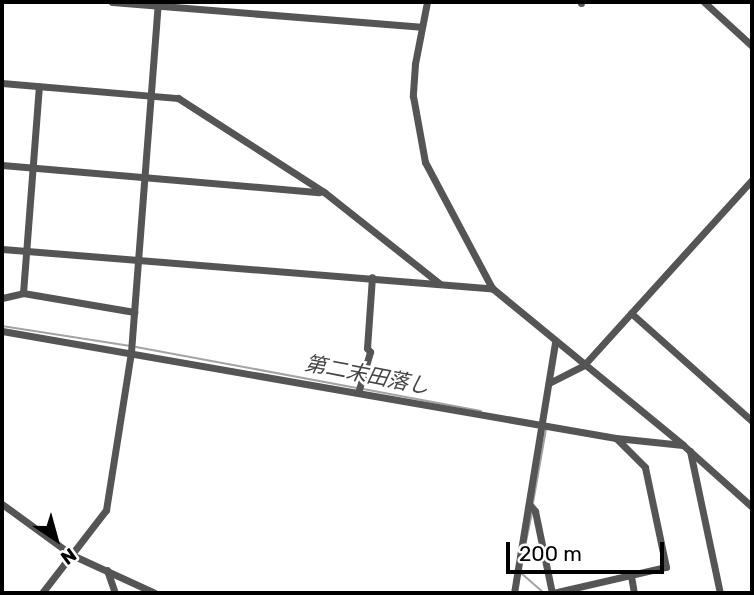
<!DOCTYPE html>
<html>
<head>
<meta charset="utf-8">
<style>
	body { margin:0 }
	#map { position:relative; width:754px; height:595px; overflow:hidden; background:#fff; font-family:Rubik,"Noto Sans JP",sans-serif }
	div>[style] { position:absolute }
	.stream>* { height:2px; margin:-1px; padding:0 1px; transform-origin:1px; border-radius:1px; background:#a3a3a3 }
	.minor>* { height:7px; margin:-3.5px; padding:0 3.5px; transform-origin:3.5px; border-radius:3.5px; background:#555 }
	span { translate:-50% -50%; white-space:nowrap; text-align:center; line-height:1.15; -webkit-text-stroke:5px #fff; paint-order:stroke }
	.water-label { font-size:21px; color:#444; font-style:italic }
	.frame { position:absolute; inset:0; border:4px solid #000; pointer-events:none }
	.north { position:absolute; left:21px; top:504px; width:70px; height:70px; -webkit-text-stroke:5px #fff; paint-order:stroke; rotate:144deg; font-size:19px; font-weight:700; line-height:28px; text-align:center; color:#000 }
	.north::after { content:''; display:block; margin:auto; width:24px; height:32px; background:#000; clip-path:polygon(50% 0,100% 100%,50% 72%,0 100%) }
	.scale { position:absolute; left:506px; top:542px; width:158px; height:32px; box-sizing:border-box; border:4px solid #000; border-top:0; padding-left:9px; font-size:21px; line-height:24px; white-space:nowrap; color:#000; -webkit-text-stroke:5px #fff; paint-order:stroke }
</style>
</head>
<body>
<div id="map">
	<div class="stream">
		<i style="left:2px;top:326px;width:130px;rotate:8.9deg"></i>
		<i style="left:136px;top:347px;width:226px;rotate:10.5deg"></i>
		<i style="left:363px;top:389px;width:120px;rotate:10.6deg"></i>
		<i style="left:533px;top:503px;width:75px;rotate:-80deg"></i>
		<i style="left:524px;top:551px;width:40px;rotate:-78deg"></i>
		<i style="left:521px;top:573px;width:30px;rotate:41deg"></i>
	</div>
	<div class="minor">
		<i style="left:112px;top:2px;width:310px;rotate:4.6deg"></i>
		<i style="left:427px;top:2px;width:63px;rotate:101deg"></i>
		<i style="left:415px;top:64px;width:32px;rotate:94deg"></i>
		<i style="left:413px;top:96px;width:67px;rotate:79.7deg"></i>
		<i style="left:425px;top:162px;width:143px;rotate:62deg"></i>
		<i style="left:492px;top:288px;width:247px;rotate:39.4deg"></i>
		<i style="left:683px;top:445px;width:93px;rotate:41.9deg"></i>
		<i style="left:704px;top:2px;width:65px;rotate:42.5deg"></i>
		<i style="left:581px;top:3px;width:1px;rotate:-90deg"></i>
		<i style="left:2px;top:83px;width:177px;rotate:4.9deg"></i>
		<i style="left:178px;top:98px;width:174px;rotate:32.8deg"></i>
		<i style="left:324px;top:192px;width:147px;rotate:38.4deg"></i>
		<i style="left:2px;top:165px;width:318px;rotate:4.9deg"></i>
		<i style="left:2px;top:249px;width:492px;rotate:4.6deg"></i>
		<i style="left:23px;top:293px;width:207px;rotate:-85.6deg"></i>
		<i style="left:2px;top:298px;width:22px;rotate:-13deg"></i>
		<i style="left:23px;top:293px;width:113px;rotate:9.7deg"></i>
		<i style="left:631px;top:313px;width:162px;rotate:41.8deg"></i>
		<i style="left:2px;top:331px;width:623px;rotate:9.89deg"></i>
		<i style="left:616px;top:438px;width:67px;rotate:6deg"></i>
		<i style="left:549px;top:383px;width:39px;rotate:-27deg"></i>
		<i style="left:584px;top:365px;width:250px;rotate:-47.8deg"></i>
		<i style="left:358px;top:393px;width:43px;rotate:-73.7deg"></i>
		<i style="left:370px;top:352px;width:5px;rotate:-127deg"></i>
		<i style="left:367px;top:348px;width:71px;rotate:-86deg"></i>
		<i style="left:690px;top:451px;width:145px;rotate:78.1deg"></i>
		<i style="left:2px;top:504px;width:87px;rotate:36.1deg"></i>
		<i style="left:72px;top:555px;width:91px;rotate:24.6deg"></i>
		<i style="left:530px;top:505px;width:8px;rotate:50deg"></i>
		<i style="left:535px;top:511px;width:84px;rotate:78.3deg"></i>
		<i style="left:107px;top:570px;width:24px;rotate:71deg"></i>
		<i style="left:631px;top:576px;width:17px;rotate:80deg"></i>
		<i style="left:42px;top:593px;width:105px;rotate:-52.4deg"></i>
		<i style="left:106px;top:510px;width:160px;rotate:-81deg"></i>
		<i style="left:131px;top:352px;width:351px;rotate:-85.6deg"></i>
		<i style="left:514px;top:593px;width:254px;rotate:-80.7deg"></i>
		<i style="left:553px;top:593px;width:116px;rotate:-13deg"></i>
		<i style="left:666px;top:567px;width:102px;rotate:-101.9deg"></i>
		<i style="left:645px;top:467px;width:40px;rotate:-135deg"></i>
	</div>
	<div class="water-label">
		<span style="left:367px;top:375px;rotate:11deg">第二末田落し</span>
	</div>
	<div class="frame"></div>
	<div class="north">N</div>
	<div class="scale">200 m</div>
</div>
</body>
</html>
